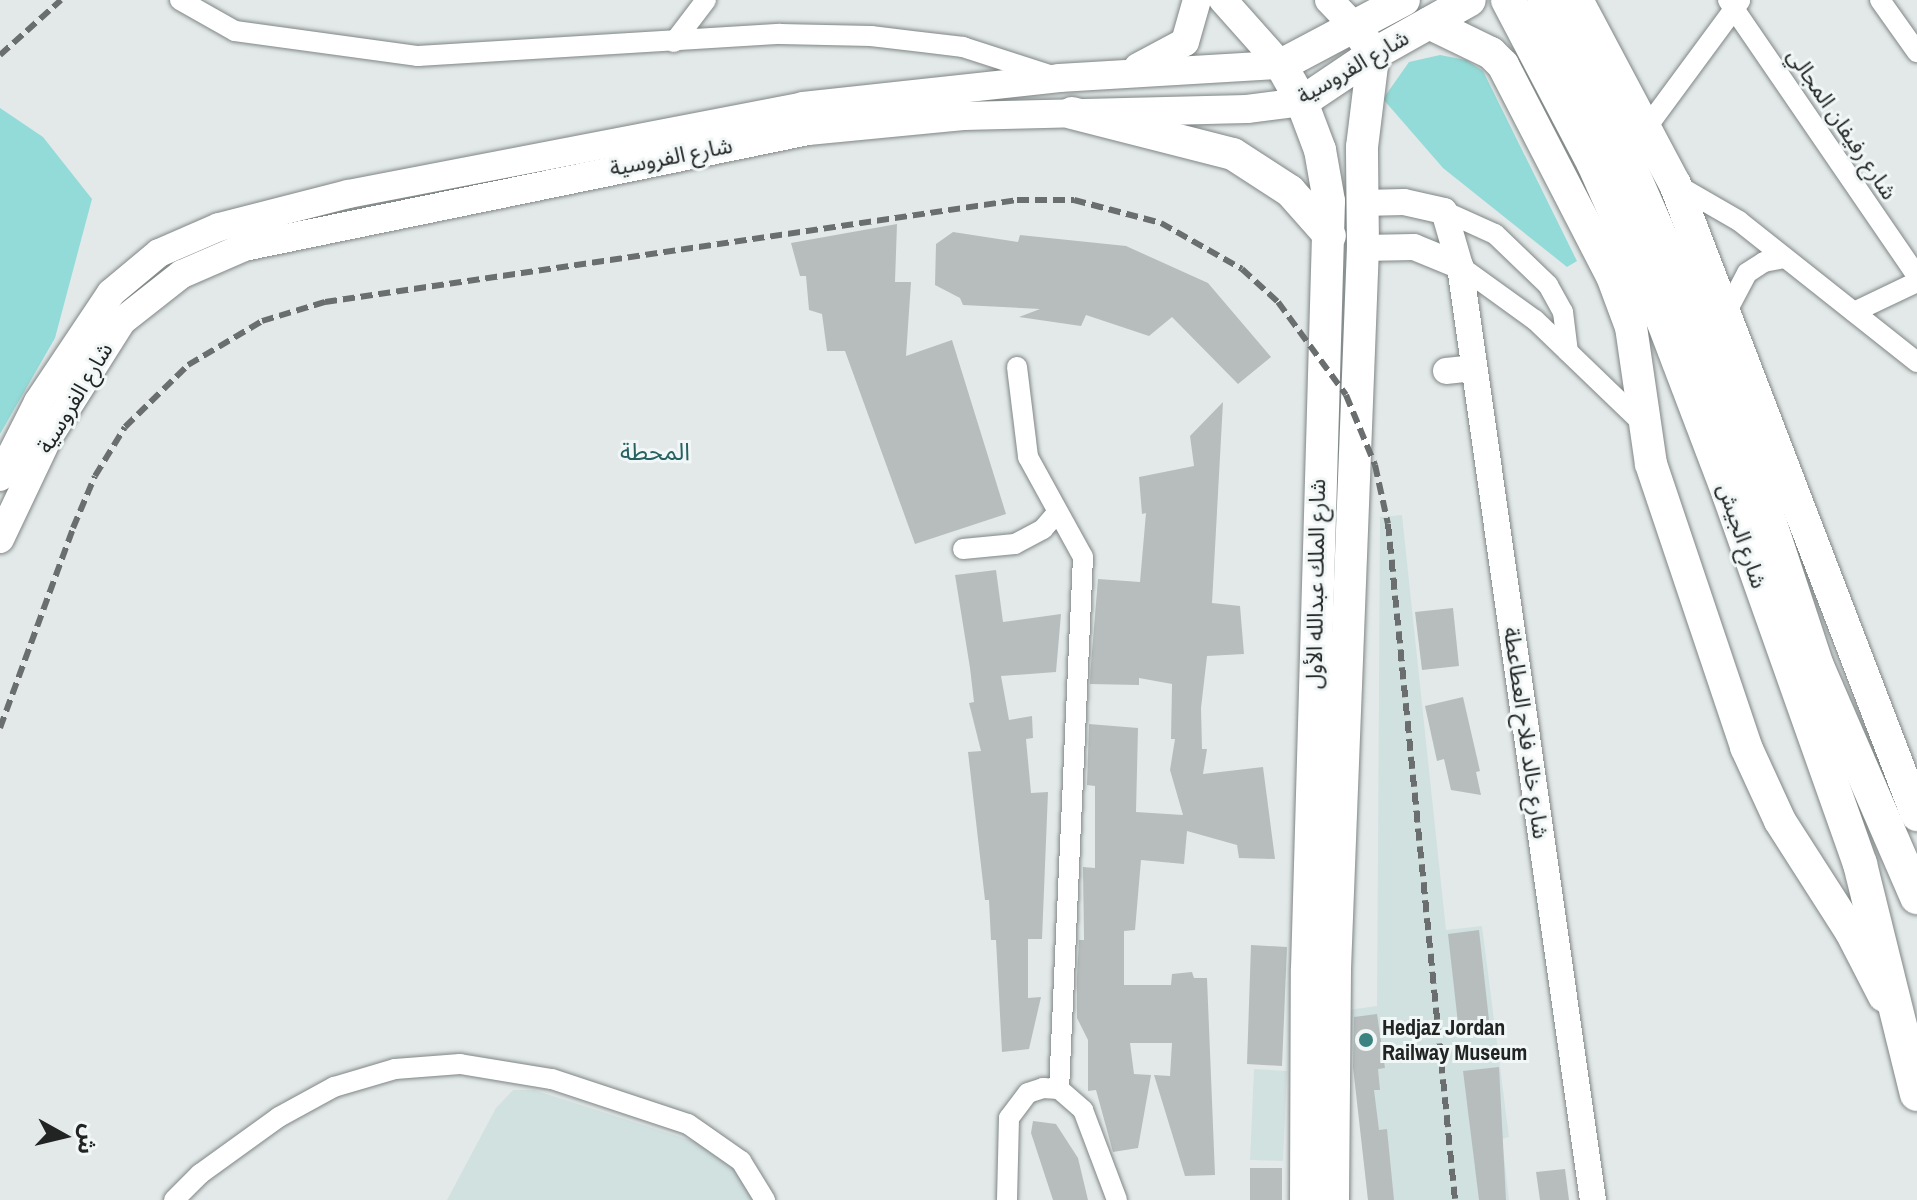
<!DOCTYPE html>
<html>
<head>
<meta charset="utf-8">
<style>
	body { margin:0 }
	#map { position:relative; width:1917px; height:1200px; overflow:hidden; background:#e3e9e9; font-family:"Archivo Narrow","Noto Sans Arabic",sans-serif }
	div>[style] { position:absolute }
	.built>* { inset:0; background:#d1e1e0 }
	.green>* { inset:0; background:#93dbd8 }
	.building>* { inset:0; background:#b7bdbd }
	.roads { filter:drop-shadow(0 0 2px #808686) drop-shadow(0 0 2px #808686) }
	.minor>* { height:20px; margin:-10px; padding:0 10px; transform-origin:10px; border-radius:10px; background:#fff }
	.tertiary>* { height:26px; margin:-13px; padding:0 13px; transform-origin:13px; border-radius:13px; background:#fff }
	.secondary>* { height:28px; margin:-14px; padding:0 14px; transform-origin:14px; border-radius:14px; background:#fff }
	.primary>* { height:32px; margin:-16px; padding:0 16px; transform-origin:16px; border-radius:16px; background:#fff }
	.trunk>* { height:34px; margin:-17px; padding:0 17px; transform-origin:17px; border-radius:17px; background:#fff }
	.rail>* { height:6px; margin-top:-3px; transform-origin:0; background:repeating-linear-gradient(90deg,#6a6e6e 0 12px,transparent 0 18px) }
	.dots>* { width:22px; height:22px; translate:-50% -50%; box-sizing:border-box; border:4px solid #f0f7f6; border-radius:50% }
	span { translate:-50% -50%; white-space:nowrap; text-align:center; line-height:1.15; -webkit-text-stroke:6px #f0f7f6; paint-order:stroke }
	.street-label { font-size:22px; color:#222424 }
	.poi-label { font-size:22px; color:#222424; font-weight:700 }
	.left { translate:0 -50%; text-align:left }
	.neighbourhood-label { font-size:24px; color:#286260 }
	.north { position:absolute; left:24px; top:1096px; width:80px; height:80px; -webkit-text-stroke:6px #f0f7f6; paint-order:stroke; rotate:98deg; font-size:22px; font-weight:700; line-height:32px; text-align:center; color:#222424 }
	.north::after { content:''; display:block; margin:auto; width:28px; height:36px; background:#222424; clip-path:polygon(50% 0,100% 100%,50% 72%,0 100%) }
</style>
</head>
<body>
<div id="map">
	<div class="built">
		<i style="clip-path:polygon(1402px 515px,1446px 930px,1482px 926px,1509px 1137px,1502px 1139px,1509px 1200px,1368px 1200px,1348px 1010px,1377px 1006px,1380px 517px)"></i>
		<i style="clip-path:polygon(1254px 1069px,1287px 1071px,1283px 1161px,1250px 1160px)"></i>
		<i style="clip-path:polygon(513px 1090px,534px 1090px,705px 1145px,741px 1175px,753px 1200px,447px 1200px,496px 1108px)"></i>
	</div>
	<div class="green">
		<i style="clip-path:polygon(1440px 55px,1466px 60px,1483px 71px,1577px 261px,1567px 267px,1443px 168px,1383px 99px,1409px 62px)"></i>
		<i style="clip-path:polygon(0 108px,43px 137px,92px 199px,55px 338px,0 434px)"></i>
	</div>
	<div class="building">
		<i style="clip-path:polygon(897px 224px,895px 282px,911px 282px,906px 356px,952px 340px,1006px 514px,915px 544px,845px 351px,827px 351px,822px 314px,809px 310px,806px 276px,800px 276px,791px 243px)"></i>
		<i style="clip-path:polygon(953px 232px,1018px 242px,1020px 235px,1126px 246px,1208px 283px,1271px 357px,1238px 384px,1172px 317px,1149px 336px,1086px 315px,1081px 326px,1019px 317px,1040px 309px,963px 305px,960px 298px,935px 285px,936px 244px)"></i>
		<i style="clip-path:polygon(1223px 402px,1212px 603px,1240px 606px,1244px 654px,1207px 656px,1201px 708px,1202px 749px,1207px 749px,1203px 774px,1263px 767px,1275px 859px,1239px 858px,1237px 845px,1187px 831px,1184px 864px,1141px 860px,1135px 930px,1124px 931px,1124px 985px,1171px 985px,1172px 974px,1192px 972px,1194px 978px,1207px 978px,1215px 1175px,1185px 1176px,1154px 1075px,1170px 1076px,1172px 1043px,1130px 1043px,1134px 1074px,1151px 1075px,1138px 1148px,1113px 1152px,1096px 1090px,1088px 1091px,1088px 1040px,1077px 1018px,1077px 976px,1079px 940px,1084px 940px,1083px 867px,1095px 868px,1095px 786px,1087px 785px,1089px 724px,1138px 728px,1136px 812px,1183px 815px,1170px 770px,1175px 739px,1171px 739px,1172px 684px,1139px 678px,1139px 685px,1090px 684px,1091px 664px,1098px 579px,1140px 582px,1146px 513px,1142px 514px,1139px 477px,1194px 466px,1190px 436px)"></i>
		<i style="clip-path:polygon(996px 570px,1003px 622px,1061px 614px,1056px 672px,1001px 676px,1009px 720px,1032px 716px,1033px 738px,1026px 739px,1031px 793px,1048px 792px,1042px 939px,1028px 939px,1028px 998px,1041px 997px,1029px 1049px,1002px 1052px,996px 940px,991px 940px,989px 900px,985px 900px,968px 752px,981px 751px,969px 703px,974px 702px,970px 668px,955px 575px)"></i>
		<i style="clip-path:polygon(1453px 608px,1459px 666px,1422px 670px,1415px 612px)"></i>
		<i style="clip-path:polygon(1463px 697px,1480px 771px,1476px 772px,1481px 795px,1451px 790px,1444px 759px,1437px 761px,1425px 706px)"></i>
		<i style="clip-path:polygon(1479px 930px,1490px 1029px,1459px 1032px,1448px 934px)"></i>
		<i style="clip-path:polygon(1251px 945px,1287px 947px,1282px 1066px,1247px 1064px)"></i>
		<i style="clip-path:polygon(1377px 1014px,1385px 1068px,1378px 1069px,1380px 1090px,1374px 1090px,1379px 1130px,1387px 1129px,1394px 1200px,1368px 1200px,1353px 1067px,1354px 1017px)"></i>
		<i style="clip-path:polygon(1499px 1067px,1506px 1200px,1479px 1200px,1463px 1071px)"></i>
		<i style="clip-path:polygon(1033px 1121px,1056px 1124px,1078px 1158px,1088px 1200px,1053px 1200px,1031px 1133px)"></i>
		<i style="clip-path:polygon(1250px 1168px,1282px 1168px,1282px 1200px,1250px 1200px)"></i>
		<i style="clip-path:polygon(1565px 1169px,1569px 1200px,1540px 1200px,1536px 1172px)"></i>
	</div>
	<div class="roads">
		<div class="minor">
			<i style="left:180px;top:0;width:63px;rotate:29.4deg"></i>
			<i style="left:235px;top:31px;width:185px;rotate:7.8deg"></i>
			<i style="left:418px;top:56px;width:363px;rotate:-3.5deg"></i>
			<i style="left:780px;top:34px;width:91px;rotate:1.3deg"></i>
			<i style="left:871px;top:36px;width:93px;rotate:6.8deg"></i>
			<i style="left:963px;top:47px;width:98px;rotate:17.9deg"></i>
			<i style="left:1728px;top:0;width:335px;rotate:55.6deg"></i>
			<i style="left:1880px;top:0;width:64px;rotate:54.6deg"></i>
			<i style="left:674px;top:42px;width:53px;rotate:-52.7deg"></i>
			<i style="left:1647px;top:127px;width:157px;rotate:-53.6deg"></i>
			<i style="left:1675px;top:184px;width:74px;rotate:30deg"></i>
			<i style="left:1739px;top:221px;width:227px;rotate:38.4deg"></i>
			<i style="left:1444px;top:211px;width:56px;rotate:24.3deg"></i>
			<i style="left:1495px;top:234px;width:74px;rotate:43.9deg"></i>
			<i style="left:1548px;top:285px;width:31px;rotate:61deg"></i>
			<i style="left:1563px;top:312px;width:40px;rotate:82.9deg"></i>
			<i style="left:1460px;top:266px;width:92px;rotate:35.8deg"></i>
			<i style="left:1535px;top:320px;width:147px;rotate:43.9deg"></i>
			<i style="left:1727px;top:311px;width:43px;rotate:-62.2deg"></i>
			<i style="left:1747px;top:273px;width:20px;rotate:-33deg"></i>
			<i style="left:1764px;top:262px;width:21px;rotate:-11deg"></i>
			<i style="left:1854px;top:312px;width:70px;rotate:-25.5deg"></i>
			<i style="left:1017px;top:367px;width:91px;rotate:83deg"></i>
			<i style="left:1028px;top:457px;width:114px;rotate:61.2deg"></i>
			<i style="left:1083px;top:557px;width:533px;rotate:92.58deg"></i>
			<i style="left:963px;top:549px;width:52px;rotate:-5.5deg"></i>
			<i style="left:1015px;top:544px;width:32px;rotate:-28deg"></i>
			<i style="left:1043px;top:529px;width:20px;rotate:-49deg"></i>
			<i style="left:174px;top:1200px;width:37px;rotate:-45deg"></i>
			<i style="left:200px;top:1174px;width:97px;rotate:-35.8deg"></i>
			<i style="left:279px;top:1117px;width:63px;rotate:-28.6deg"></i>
			<i style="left:334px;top:1087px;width:64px;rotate:-16.4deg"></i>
			<i style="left:395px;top:1069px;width:65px;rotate:-4.4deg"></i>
			<i style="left:460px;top:1064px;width:93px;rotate:9.3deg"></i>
			<i style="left:552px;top:1079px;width:143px;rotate:18.3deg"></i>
			<i style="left:688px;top:1124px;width:65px;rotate:34.9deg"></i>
			<i style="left:741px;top:1161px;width:46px;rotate:58.4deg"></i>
			<i style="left:1007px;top:1200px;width:82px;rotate:-88.6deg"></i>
			<i style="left:1009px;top:1118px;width:31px;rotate:-53deg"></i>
			<i style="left:1028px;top:1093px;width:16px;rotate:-18deg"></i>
			<i style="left:1043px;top:1088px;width:16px;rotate:4deg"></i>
			<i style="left:1059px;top:1089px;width:32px;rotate:41deg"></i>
			<i style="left:1083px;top:1110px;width:96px;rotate:69.3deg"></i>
		</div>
		<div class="tertiary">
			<i style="left:1362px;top:203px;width:42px;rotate:-1.4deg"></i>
			<i style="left:1404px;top:202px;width:41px;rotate:12.7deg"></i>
			<i style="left:1444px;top:211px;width:57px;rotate:73.8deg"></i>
			<i style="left:1460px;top:266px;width:943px;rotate:81.9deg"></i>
			<i style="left:1363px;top:248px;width:51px;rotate:-1.1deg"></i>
			<i style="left:1414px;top:247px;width:50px;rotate:22.4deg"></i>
			<i style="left:1446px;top:371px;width:27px;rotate:-6deg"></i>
		</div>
		<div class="secondary">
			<i style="left:1223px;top:0;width:87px;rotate:48.3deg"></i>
			<i style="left:1329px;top:0;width:35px;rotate:46deg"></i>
			<i style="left:1138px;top:67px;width:53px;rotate:-28deg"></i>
			<i style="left:1185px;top:42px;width:44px;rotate:-74.1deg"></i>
			<i style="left:0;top:477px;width:84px;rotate:-63.1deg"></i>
			<i style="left:38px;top:402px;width:131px;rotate:-56.2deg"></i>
			<i style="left:111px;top:293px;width:62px;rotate:-39.8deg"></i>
			<i style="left:159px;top:253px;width:65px;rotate:-23.4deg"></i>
			<i style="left:219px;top:227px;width:133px;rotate:-14.3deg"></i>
			<i style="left:348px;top:194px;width:463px;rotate:-10.9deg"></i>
			<i style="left:803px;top:106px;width:258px;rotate:-6.2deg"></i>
			<i style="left:1059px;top:78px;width:222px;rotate:-3.4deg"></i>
			<i style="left:0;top:539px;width:112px;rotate:-64.6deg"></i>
			<i style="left:48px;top:438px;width:138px;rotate:-57.7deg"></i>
			<i style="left:122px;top:321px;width:76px;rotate:-38.1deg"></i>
			<i style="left:182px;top:274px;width:68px;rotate:-23.5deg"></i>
			<i style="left:244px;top:247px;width:576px;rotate:-11.62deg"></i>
			<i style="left:808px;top:131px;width:156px;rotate:-5.5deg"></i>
			<i style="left:963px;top:116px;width:284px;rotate:-1.4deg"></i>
			<i style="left:1247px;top:109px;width:55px;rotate:-7.3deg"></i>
		</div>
		<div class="primary">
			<i style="left:1577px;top:0;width:208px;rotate:62deg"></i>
			<i style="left:1675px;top:184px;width:676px;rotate:69.02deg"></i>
			<i style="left:1429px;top:23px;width:69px;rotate:25.8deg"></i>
			<i style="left:1491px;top:53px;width:17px;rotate:45deg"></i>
			<i style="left:1503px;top:65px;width:237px;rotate:62.7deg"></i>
			<i style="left:1612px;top:276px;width:54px;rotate:69.6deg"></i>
			<i style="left:1631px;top:327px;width:138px;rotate:81.7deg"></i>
			<i style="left:1651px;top:464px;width:299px;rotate:71.4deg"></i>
			<i style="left:1746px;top:747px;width:81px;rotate:65.3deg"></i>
			<i style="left:1780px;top:821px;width:132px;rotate:57.4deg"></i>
			<i style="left:1851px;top:932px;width:72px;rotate:62.7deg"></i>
			<i style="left:1302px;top:102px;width:84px;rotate:-33.9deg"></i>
			<i style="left:1372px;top:55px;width:112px;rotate:-29.3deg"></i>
			<i style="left:1072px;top:113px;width:166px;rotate:14.3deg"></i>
			<i style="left:1233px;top:154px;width:68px;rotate:33deg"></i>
			<i style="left:1290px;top:191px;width:60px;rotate:48.4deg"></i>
			<i style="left:1306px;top:1200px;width:231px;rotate:-89.8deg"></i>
			<i style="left:1307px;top:969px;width:768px;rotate:-88.36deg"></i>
			<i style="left:1329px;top:201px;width:52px;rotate:-100deg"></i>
			<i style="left:1320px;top:150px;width:51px;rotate:-110.6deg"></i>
			<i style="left:1302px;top:102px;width:43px;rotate:-119.6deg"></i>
			<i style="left:1281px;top:65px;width:139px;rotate:-27.9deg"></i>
			<i style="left:1333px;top:1200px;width:231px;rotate:-89.5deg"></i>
			<i style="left:1335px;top:969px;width:722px;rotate:-87.78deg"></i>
			<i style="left:1363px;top:248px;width:101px;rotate:-90.6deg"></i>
			<i style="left:1362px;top:147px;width:82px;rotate:-83deg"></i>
			<i style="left:1372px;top:66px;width:18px;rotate:-96deg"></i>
			<i style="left:1370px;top:48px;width:29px;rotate:-126deg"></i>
		</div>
		<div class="trunk">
			<i style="left:1508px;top:0;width:185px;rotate:62.3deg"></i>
			<i style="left:1594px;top:164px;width:171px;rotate:66.1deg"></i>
			<i style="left:1663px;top:320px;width:186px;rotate:69.2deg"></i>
			<i style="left:1729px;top:494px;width:393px;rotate:70.5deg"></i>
			<i style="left:1860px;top:864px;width:237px;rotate:76.1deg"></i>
			<i style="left:1544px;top:0;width:166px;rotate:62.4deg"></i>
			<i style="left:1621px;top:147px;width:155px;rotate:66.4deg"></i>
			<i style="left:1683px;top:289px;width:209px;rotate:69.2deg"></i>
			<i style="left:1757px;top:484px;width:192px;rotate:71.8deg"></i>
			<i style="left:1817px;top:666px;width:252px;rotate:66.6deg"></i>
		</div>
	</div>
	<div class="rail">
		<i style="left:0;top:55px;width:82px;rotate:-42deg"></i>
		<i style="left:0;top:728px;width:213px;rotate:-69.9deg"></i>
		<i style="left:73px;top:528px;width:56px;rotate:-67.1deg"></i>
		<i style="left:95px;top:476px;width:57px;rotate:-58.5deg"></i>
		<i style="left:125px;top:427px;width:88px;rotate:-44.5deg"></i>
		<i style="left:188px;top:365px;width:86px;rotate:-30.7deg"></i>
		<i style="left:262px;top:321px;width:66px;rotate:-16.8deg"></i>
		<i style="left:325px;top:302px;width:699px;rotate:-8.38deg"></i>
		<i style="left:1017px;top:200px;width:57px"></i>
		<i style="left:1074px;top:200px;width:90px;rotate:14.8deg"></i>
		<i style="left:1161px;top:223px;width:93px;rotate:29.6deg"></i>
		<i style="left:1242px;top:269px;width:49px;rotate:42.5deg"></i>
		<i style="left:1278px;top:302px;width:115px;rotate:53.8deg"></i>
		<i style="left:1346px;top:395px;width:76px;rotate:67.5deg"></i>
		<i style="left:1375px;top:465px;width:60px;rotate:77.6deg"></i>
		<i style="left:1388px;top:524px;width:679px;rotate:84.34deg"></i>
	</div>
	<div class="dots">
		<i style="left:1366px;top:1040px;background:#3b8380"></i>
	</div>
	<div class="street-label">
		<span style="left:1353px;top:67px;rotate:-30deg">شارع الفروسية</span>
		<span style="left:1842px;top:124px;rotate:56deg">شارع رفيفان المجالي</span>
		<span style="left:671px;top:157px;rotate:-11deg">شارع الفروسية</span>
		<span style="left:75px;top:398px;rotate:-59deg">شارع الفروسية</span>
		<span style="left:1742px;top:536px;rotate:71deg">شارع الجيش</span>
		<span style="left:1316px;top:584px;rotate:-89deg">شارع الملك عبدالله الأول</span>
		<span style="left:1526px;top:733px;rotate:82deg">شارع خالد فلاح العطاعطة</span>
	</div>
	<div class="poi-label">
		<span class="left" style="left:1382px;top:1040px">Hedjaz Jordan<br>Railway Museum</span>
	</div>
	<div class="neighbourhood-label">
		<span style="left:655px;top:452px">المحطة</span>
	</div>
	<div class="north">ش</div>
</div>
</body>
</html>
